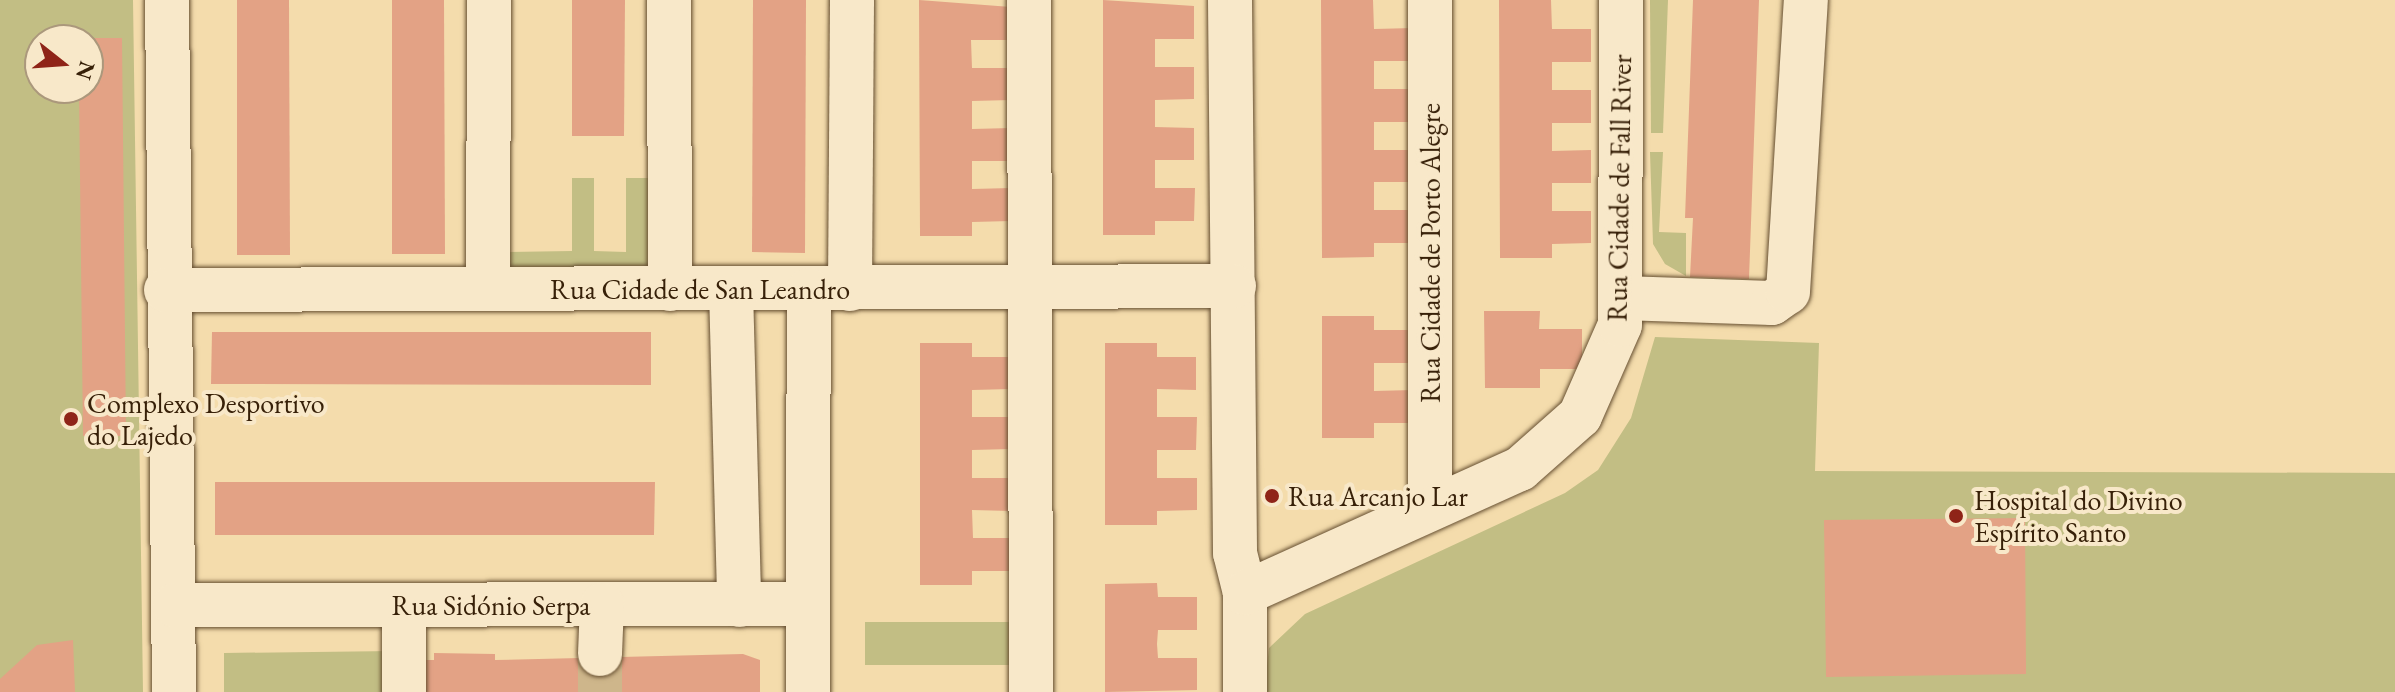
<!DOCTYPE html>
<html>
<head>
<meta charset="utf-8">
<style>
	body { margin:0 }
	#map { position:relative; width:2395px; height:692px; overflow:hidden; background:#f4dcac; font-family:"EB Garamond",serif }
	div>[style] { position:absolute }
	.green>* { inset:0; background:#c2be84 }
	.building>* { inset:0; background:#e3a285 }
	.minor-tunnel>* { height:44px; margin-top:-22px; transform-origin:0; background:repeating-linear-gradient(90deg,#ceb68b 0 44px,transparent 0 66px) }
	.roads { filter:drop-shadow(0 0 2px #664f31) drop-shadow(0 0 2px #664f31) }
	.minor>* { height:44px; margin:-22px; padding:0 22px; transform-origin:22px; border-radius:22px; background:#f8e8c9 }
	.dots>* { width:22px; height:22px; translate:-50% -50%; box-sizing:border-box; border:4px solid #f8e8c9; border-radius:50% }
	span { translate:-50% -50%; white-space:nowrap; text-align:center; line-height:1.15; -webkit-text-stroke:8px #f8e8c9; paint-order:stroke }
	.street-label { font-size:28px; color:#372008 }
	.poi-label { font-size:28px; color:#372008 }
	.left { translate:0 -50%; text-align:left }
	.north { position:absolute; left:24px; top:24px; width:80px; height:80px; box-sizing:border-box; background:#f8e8c9; border:2px solid #ab987c; border-radius:50%; rotate:107deg; font-size:22px; font-weight:700; line-height:32px; text-align:center; color:#372008 }
	.north::after { content:''; display:block; margin:auto; width:28px; height:36px; background:#8f2418; clip-path:polygon(50% 0,100% 100%,50% 72%,0 100%) }
</style>
</head>
<body>
<div id="map">
	<div class="green">
		<i style="clip-path:polygon(evenodd,0 0,133px 0,143px 692px,0 692px,0 0,40px 40px,88px 40px,88px 88px,40px 88px,40px 40px)"></i>
		<i style="clip-path:polygon(1650px 0,1668px 0,1663px 133px,1651px 133px)"></i>
		<i style="clip-path:polygon(1650px 152px,1663px 152px,1659px 232px,1686px 233px,1686px 276px,1665px 264px,1653px 244px)"></i>
		<i style="clip-path:polygon(572px 178px,594px 178px,594px 251px,626px 252px,626px 178px,650px 178px,649px 267px,513px 273px,503px 252px,572px 251px)"></i>
		<i style="clip-path:polygon(1655px 337px,1819px 343px,1815px 471px,2395px 473px,2395px 692px,1264px 692px,1269px 648px,1305px 614px,1565px 493px,1598px 470px,1631px 418px)"></i>
		<i style="clip-path:polygon(865px 622px,1011px 622px,1011px 665px,865px 665px)"></i>
		<i style="clip-path:polygon(394px 651px,394px 692px,224px 692px,224px 653px)"></i>
	</div>
	<div class="building">
		<i style="clip-path:polygon(237px 0,289px 0,290px 255px,237px 255px)"></i>
		<i style="clip-path:polygon(392px 0,444px 0,445px 254px,392px 254px)"></i>
		<i style="clip-path:polygon(572px 0,625px 0,624px 136px,572px 136px)"></i>
		<i style="clip-path:polygon(753px 0,806px 0,805px 253px,752px 252px)"></i>
		<i style="clip-path:polygon(919px 0,1011px 7px,1011px 40px,971px 40px,972px 68px,1011px 68px,1011px 100px,972px 101px,972px 129px,1011px 128px,1011px 161px,972px 161px,972px 189px,1011px 188px,1011px 221px,972px 222px,972px 236px,920px 236px)"></i>
		<i style="clip-path:polygon(1103px 0,1194px 6px,1194px 39px,1155px 39px,1155px 67px,1194px 67px,1194px 99px,1155px 100px,1155px 127px,1194px 128px,1194px 160px,1155px 160px,1155px 188px,1195px 188px,1194px 221px,1155px 221px,1155px 235px,1103px 235px)"></i>
		<i style="clip-path:polygon(1321px 0,1373px 0,1374px 29px,1413px 28px,1413px 61px,1374px 61px,1374px 89px,1413px 89px,1413px 122px,1374px 122px,1374px 150px,1413px 150px,1413px 182px,1374px 182px,1374px 210px,1413px 210px,1413px 243px,1374px 243px,1374px 257px,1322px 258px)"></i>
		<i style="clip-path:polygon(1499px 0,1551px 0,1552px 29px,1591px 29px,1591px 62px,1552px 62px,1552px 90px,1591px 90px,1591px 123px,1552px 123px,1552px 151px,1591px 150px,1591px 183px,1552px 183px,1552px 211px,1591px 211px,1591px 243px,1552px 244px,1552px 258px,1500px 258px)"></i>
		<i style="clip-path:polygon(1693px 0,1759px 0,1749px 279px,1690px 277px,1693px 218px,1685px 218px)"></i>
		<i style="clip-path:polygon(88px 38px,122px 38px,126px 436px,83px 436px,79px 88px,88px 88px)"></i>
		<i style="clip-path:polygon(1484px 311px,1540px 311px,1539px 329px,1582px 329px,1582px 369px,1540px 369px,1540px 388px,1485px 388px)"></i>
		<i style="clip-path:polygon(1322px 316px,1374px 316px,1374px 330px,1413px 330px,1413px 363px,1374px 363px,1374px 391px,1413px 390px,1413px 423px,1374px 423px,1374px 438px,1322px 438px)"></i>
		<i style="clip-path:polygon(212px 332px,651px 332px,651px 385px,211px 384px)"></i>
		<i style="clip-path:polygon(920px 343px,972px 343px,972px 357px,1011px 357px,1011px 389px,972px 390px,972px 417px,1011px 417px,1011px 449px,972px 450px,972px 478px,1012px 478px,1011px 511px,972px 510px,973px 538px,1012px 538px,1012px 571px,972px 571px,972px 585px,920px 585px)"></i>
		<i style="clip-path:polygon(1105px 343px,1157px 343px,1157px 357px,1196px 357px,1196px 390px,1157px 389px,1157px 417px,1197px 417px,1196px 450px,1157px 450px,1157px 478px,1197px 478px,1197px 510px,1157px 511px,1157px 525px,1105px 525px)"></i>
		<i style="clip-path:polygon(215px 482px,655px 482px,654px 535px,215px 535px)"></i>
		<i style="clip-path:polygon(2025px 518px,2026px 674px,1826px 677px,1824px 520px)"></i>
		<i style="clip-path:polygon(1157px 583px,1158px 597px,1197px 597px,1197px 630px,1158px 630px,1157px 644px,1158px 658px,1197px 658px,1197px 690px,1105px 692px,1105px 584px)"></i>
		<i style="clip-path:polygon(73px 640px,75px 692px,0 692px,0 679px,37px 645px)"></i>
		<i style="clip-path:polygon(434px 653px,495px 654px,495px 660px,743px 654px,760px 660px,760px 692px,417px 692px,417px 660px,434px 660px)"></i>
	</div>
	<div class="minor-tunnel">
		<i style="left:600px;top:692px;width:38px;rotate:-90deg"></i>
	</div>
	<div class="roads">
		<div class="minor">
			<i style="left:167px;top:0;width:692px;rotate:89.42deg"></i>
			<i style="left:669px;top:0;width:289px;rotate:89.8deg"></i>
			<i style="left:1029px;top:0;width:692px;rotate:89.83deg"></i>
			<i style="left:1230px;top:0;width:553px;rotate:89.48deg"></i>
			<i style="left:1235px;top:553px;width:41px;rotate:76deg"></i>
			<i style="left:1245px;top:593px;width:99px;rotate:90deg"></i>
			<i style="left:488px;top:288px;width:288px;rotate:-89.8deg"></i>
			<i style="left:731px;top:289px;width:316px;rotate:88.5deg"></i>
			<i style="left:850px;top:289px;width:289px;rotate:-89.6deg"></i>
			<i style="left:166px;top:290px;width:1068px;rotate:-0.21deg"></i>
			<i style="left:1622px;top:298px;width:150px;rotate:1.9deg"></i>
			<i style="left:1772px;top:303px;width:19px;rotate:-35deg"></i>
			<i style="left:1788px;top:292px;width:293px;rotate:-86.5deg"></i>
			<i style="left:1430px;top:507px;width:507px;rotate:-90deg"></i>
			<i style="left:1245px;top:593px;width:302px;rotate:-24.3deg"></i>
			<i style="left:1520px;top:469px;width:80px;rotate:-41.5deg"></i>
			<i style="left:1580px;top:416px;width:99px;rotate:-66.3deg"></i>
			<i style="left:1620px;top:325px;width:325px;rotate:-89.8deg"></i>
			<i style="left:175px;top:605px;width:632px;rotate:-0.09deg"></i>
			<i style="left:600px;top:654px;width:49px;rotate:-87.7deg"></i>
			<i style="left:404px;top:692px;width:87px;rotate:-90deg"></i>
			<i style="left:808px;top:692px;width:402px;rotate:-89.9deg"></i>
		</div>
	</div>
	<div class="dots">
		<i style="left:71px;top:419px;background:#8f2418"></i>
		<i style="left:1272px;top:496px;background:#8f2418"></i>
		<i style="left:1956px;top:516px;background:#8f2418"></i>
	</div>
	<div class="street-label">
		<span style="left:1619px;top:188px;rotate:-89deg">Rua Cidade de Fall River</span>
		<span style="left:1430px;top:253px;rotate:-90deg">Rua Cidade de Porto Alegre</span>
		<span style="left:700px;top:289px">Rua Cidade de San Leandro</span>
		<span style="left:491px;top:605px">Rua Sidónio Serpa</span>
	</div>
	<div class="poi-label">
		<span class="left" style="left:87px;top:419px">Complexo Desportivo<br>do Lajedo</span>
		<span class="left" style="left:1288px;top:496px">Rua Arcanjo Lar</span>
		<span class="left" style="left:1974px;top:516px">Hospital do Divino<br>Espírito Santo</span>
	</div>
	<div class="north">N</div>
</div>
</body>
</html>
